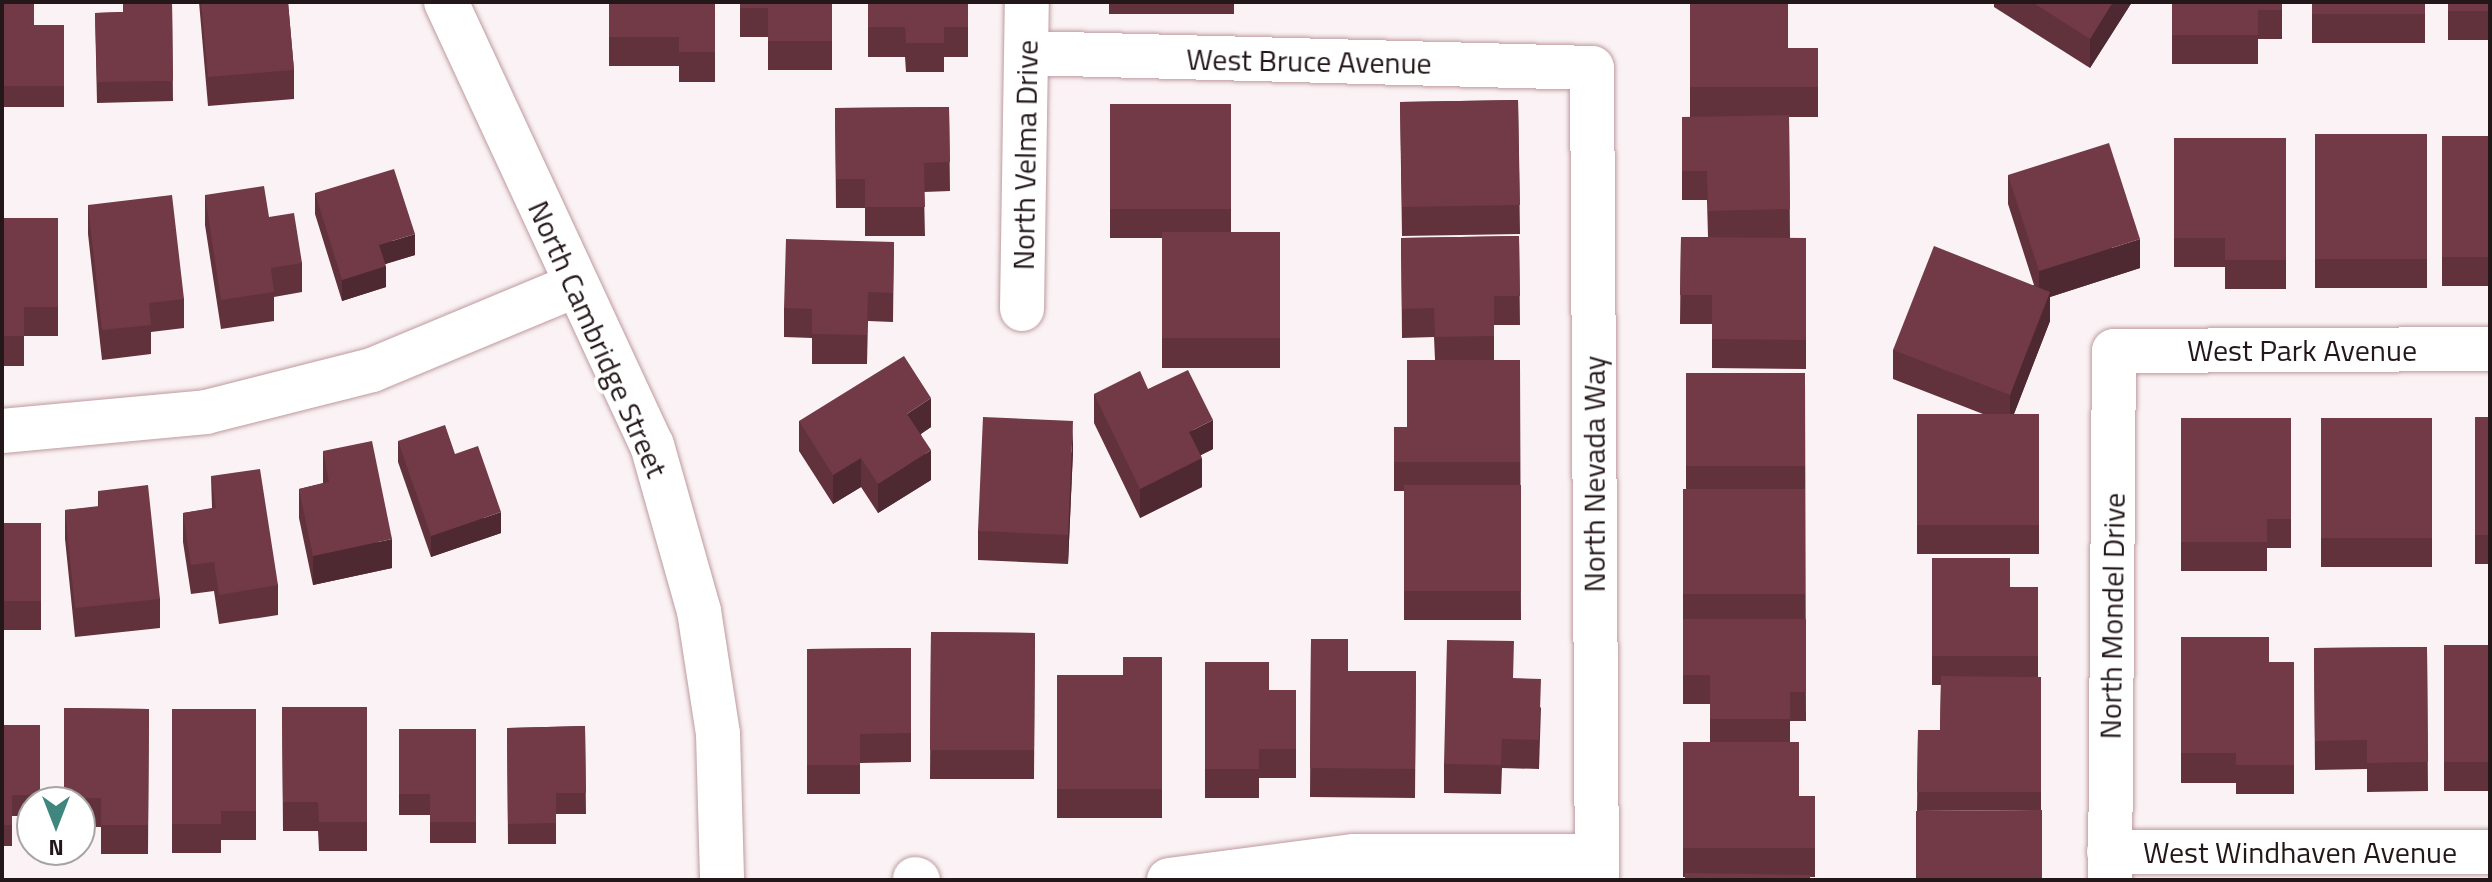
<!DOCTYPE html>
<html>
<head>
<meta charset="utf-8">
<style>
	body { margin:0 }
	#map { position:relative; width:2492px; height:882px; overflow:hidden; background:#faf2f4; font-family:"Titillium Web",sans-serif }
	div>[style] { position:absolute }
	.roads { filter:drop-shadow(0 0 2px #be9aa0) drop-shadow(0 0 2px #be9aa0) }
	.street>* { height:44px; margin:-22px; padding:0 22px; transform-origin:22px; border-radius:22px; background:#fff }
	.secondary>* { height:44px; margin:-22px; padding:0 22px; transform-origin:22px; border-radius:22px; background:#fff }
	.wall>* { inset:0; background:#61323c }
	.shaded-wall>* { inset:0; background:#4f2931 }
	.building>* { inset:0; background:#713a46 }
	span { translate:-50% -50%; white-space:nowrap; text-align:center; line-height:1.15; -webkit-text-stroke:8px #fff; paint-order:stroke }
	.street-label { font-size:30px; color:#241719 }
	.frame { position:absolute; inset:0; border:4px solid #241719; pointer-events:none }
	.north { position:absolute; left:16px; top:786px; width:80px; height:80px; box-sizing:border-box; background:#fff; border:2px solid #a7a2a3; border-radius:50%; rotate:180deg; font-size:22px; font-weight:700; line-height:32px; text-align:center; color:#241719 }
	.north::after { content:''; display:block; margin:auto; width:28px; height:36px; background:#3f867f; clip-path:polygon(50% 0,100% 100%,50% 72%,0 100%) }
</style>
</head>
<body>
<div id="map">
	<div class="roads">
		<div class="street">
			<i style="left:1027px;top:53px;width:565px;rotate:1.52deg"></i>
			<i style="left:1592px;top:68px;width:812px;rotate:89.65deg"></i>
			<i style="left:1022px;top:309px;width:307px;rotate:-89.1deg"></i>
			<i style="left:2px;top:431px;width:205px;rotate:-5.3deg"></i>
			<i style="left:206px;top:412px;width:171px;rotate:-14.2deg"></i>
			<i style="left:372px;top:370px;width:221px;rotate:-22.6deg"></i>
			<i style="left:2109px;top:852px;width:381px"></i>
			<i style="left:915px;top:879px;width:3px;rotate:18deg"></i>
			<i style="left:1169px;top:880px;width:187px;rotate:-7.4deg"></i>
			<i style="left:1354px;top:856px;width:242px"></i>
			<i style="left:2110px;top:880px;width:529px;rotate:-89.57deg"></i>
			<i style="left:2114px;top:351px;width:376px;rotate:-0.3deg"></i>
		</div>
		<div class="secondary">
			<i style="left:446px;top:2px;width:489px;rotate:65.1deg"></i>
			<i style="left:652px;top:445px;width:173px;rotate:74.2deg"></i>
			<i style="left:699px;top:611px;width:124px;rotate:81.2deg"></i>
			<i style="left:718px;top:734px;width:146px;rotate:88.4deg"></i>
		</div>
	</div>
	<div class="wall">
		<i style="clip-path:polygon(2px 2px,34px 25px,64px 25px,64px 107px,2px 107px)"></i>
		<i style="clip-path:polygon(172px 2px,173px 101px,97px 103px,95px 13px,123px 12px)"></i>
		<i style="clip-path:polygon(199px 2px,288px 2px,294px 70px,294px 99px,208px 106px)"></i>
		<i style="clip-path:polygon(609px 2px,715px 2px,715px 82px,679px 82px,679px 66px,609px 66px)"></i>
		<i style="clip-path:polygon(740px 2px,832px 2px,832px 70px,768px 70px,768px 37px,740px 37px)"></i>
		<i style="clip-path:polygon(868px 2px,968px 2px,968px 57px,944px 57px,944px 72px,906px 72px,905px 57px,868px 57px)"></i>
		<i style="clip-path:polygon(1109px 2px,1234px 2px,1234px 14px,1109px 14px)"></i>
		<i style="clip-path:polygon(1690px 2px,1788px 48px,1818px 48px,1818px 117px,1789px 117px,1790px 238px,1806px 238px,1806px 369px,1712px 368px,1712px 324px,1680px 324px,1681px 237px,1708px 237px,1707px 200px,1682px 200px,1682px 117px,1690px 117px)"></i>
		<i style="clip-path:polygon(1994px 2px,2132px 2px,2090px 68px,1994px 7px)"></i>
		<i style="clip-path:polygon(2172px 2px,2282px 2px,2282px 39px,2258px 39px,2258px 64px,2172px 64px)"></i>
		<i style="clip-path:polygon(2312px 2px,2425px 2px,2425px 43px,2312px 43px)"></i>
		<i style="clip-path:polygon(2448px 2px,2490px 2px,2490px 40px,2448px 40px)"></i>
		<i style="clip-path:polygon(1518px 100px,1520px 234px,1402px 236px,1400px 102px)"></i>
		<i style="clip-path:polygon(1110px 104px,1231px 104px,1231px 232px,1280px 232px,1280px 368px,1162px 368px,1162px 238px,1110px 238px)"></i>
		<i style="clip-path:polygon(949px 107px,950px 191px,924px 192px,925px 236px,865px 236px,865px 208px,836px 208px,835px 108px)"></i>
		<i style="clip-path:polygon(2315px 134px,2427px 134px,2427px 288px,2315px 288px)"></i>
		<i style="clip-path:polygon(2442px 136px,2490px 136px,2490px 286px,2442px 286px)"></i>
		<i style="clip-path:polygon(2174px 138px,2286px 138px,2286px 289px,2225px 289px,2225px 267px,2174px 267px)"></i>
		<i style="clip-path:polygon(2008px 175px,2140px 268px,2050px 297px,2050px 321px,2014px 414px,2039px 414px,2039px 554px,1917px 554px,1917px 414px,1983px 414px,1893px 379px,1893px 350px,2034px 285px,2008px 204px)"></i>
		<i style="clip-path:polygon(315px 193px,415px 255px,385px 264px,386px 287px,342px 301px,315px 214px)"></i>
		<i style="clip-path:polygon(205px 195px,269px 217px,302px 263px,302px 292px,274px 297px,274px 321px,221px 329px,205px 225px)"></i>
		<i style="clip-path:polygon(88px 205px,184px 299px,184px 328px,151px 332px,151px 354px,102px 360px,88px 234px)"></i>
		<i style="clip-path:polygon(2px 218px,58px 218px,58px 336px,24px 336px,24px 366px,2px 366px)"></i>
		<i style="clip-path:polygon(1519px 236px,1520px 325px,1494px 325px,1494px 360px,1520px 360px,1521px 620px,1404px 620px,1404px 491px,1394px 491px,1394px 427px,1407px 427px,1435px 360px,1434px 337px,1402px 338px,1401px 238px)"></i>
		<i style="clip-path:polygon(894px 242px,893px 322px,868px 321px,867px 364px,812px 364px,812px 338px,784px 337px,784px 308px)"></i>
		<i style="clip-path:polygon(1686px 373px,1805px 373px,1806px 721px,1790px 721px,1790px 742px,1799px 796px,1815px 796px,1815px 877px,1683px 877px,1683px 742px,1710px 742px,1710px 704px,1683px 704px,1683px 489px,1686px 489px)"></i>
		<i style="clip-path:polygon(1148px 389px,1213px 449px,1201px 455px,1202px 487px,1140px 518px,1094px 423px,1094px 394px)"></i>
		<i style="clip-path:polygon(2475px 417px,2490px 417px,2490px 564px,2475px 564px)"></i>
		<i style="clip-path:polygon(2181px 418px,2291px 418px,2291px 548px,2267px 548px,2267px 571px,2181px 571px)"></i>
		<i style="clip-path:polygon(2321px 418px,2432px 418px,2432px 567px,2321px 567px)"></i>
		<i style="clip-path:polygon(799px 421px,931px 427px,921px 434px,931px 480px,878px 513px,861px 487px,833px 504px,799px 451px)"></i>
		<i style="clip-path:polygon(398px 441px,501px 533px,431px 557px,398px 462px)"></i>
		<i style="clip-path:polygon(323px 451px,392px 568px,313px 585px,299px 518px,299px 489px,323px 483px)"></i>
		<i style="clip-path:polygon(1073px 451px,1068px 564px,978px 560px,978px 531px)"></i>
		<i style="clip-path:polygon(211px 476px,278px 585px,278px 615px,219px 624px,214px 591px,191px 594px,183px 542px,183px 513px,212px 508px)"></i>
		<i style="clip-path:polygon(98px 491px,160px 599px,160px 628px,75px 637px,65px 539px,65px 510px,98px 507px)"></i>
		<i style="clip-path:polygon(2px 495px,4px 523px,41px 523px,41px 630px,2px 630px)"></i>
		<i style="clip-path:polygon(1932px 558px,2010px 587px,2038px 587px,2038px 677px,2041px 677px,2041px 810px,1917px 811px,1918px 730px,1940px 730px,1941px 685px,1932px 685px)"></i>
		<i style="clip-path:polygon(931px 632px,1035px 633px,1034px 779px,930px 779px)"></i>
		<i style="clip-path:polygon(2181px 637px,2269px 662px,2294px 662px,2294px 794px,2236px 794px,2236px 783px,2181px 783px)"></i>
		<i style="clip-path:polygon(1311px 639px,1348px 671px,1416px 671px,1415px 798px,1310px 797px)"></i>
		<i style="clip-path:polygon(2444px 645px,2490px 645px,2490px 791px,2444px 791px)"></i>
		<i style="clip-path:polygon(2427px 647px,2428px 791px,2367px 792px,2367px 769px,2315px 770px,2314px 648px)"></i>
		<i style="clip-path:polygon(911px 648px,911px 762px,860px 763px,860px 794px,807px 794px,807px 649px)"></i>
		<i style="clip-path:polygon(1162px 657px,1162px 818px,1057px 818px,1057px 675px,1123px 675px)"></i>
		<i style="clip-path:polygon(1205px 662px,1269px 690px,1296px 690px,1296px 778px,1259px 778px,1259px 798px,1205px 798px)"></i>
		<i style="clip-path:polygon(1514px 678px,1541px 708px,1539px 769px,1502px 768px,1501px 794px,1444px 793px,1444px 764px)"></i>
		<i style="clip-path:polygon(282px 707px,367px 707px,367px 851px,319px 851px,318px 831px,283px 831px)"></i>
		<i style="clip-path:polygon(64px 708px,149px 709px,148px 854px,101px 854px,101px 827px,80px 827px,80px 802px,64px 802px)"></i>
		<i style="clip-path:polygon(172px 709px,256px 709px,256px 840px,221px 840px,221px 853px,172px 853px)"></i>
		<i style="clip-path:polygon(2px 725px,40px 725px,40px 802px,32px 802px,32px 816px,12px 816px,12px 846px,2px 846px)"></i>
		<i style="clip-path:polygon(585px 726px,586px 814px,556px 814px,556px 844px,508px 844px,507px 728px)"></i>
		<i style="clip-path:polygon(399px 729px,476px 729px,476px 843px,430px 843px,430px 815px,399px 815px)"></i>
	</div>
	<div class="shaded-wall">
		<i style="clip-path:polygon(2113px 2px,2132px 2px,2090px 68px,2090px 39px)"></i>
		<i style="clip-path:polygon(415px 234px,415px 255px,379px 266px,379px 245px)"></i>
		<i style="clip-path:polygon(2140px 239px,2140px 268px,2050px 297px,2050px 321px,2010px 424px,2010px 395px,2039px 300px,2039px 271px)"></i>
		<i style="clip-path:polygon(386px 266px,386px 287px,342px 301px,342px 280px)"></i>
		<i style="clip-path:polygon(931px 398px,931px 427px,907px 443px,907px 414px)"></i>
		<i style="clip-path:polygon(1213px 420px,1213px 449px,1189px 461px,1189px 432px)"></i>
		<i style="clip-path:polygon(1073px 421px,1073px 451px,1068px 564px,1068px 535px)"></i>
		<i style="clip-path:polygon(931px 450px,931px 480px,878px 513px,878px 484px)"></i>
		<i style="clip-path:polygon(861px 458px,861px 487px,833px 504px,833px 475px)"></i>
		<i style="clip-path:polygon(1202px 458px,1202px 487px,1140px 518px,1140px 489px)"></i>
		<i style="clip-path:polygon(501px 512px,501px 533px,431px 557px,431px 536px)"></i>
		<i style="clip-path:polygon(392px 539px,392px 568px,313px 585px,313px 556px)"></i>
	</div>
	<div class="building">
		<i style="clip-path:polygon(2px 2px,34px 2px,34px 25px,64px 25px,64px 86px,2px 86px)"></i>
		<i style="clip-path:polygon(123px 2px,172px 2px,173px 81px,97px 82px,95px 13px,123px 12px)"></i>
		<i style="clip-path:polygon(201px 2px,288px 2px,294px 70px,208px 77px)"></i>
		<i style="clip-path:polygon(609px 2px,715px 2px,715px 52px,679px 52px,679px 37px,609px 37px)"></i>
		<i style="clip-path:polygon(740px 2px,832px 2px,832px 41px,768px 41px,768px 8px,740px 8px)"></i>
		<i style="clip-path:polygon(868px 2px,968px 2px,968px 27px,944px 27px,944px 43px,906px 43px,905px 27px,868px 27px)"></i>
		<i style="clip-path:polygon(1690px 2px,1788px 2px,1788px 48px,1818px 48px,1818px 87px,1690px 87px)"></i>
		<i style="clip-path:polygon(2032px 2px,2113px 2px,2090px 39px)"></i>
		<i style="clip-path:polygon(2172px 2px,2282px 2px,2282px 10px,2258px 10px,2258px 35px,2172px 35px)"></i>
		<i style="clip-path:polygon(2312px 2px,2425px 2px,2425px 14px,2312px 14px)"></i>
		<i style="clip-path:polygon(2448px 2px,2490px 2px,2490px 11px,2448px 11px)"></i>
		<i style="clip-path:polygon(1518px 100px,1520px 205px,1402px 207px,1400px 102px)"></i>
		<i style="clip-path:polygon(1110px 104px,1231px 104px,1231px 209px,1110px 209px)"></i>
		<i style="clip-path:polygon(949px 107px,950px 162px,924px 163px,925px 207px,865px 207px,865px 179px,836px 179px,835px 108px)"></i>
		<i style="clip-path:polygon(1789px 115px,1790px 209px,1708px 211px,1707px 171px,1682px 171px,1682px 117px)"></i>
		<i style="clip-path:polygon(2315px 134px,2427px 134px,2427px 259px,2315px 259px)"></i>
		<i style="clip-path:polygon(2442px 136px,2490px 136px,2490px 257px,2442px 257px)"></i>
		<i style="clip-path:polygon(2174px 138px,2286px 138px,2286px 260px,2225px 260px,2225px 238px,2174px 238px)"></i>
		<i style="clip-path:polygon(2109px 143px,2140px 239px,2039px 271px,2008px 175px)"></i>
		<i style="clip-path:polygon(394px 169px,415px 234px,379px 245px,386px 266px,342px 280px,315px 193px)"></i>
		<i style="clip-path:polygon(264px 186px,269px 217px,294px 213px,302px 263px,271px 268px,274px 292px,221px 300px,205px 195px)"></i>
		<i style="clip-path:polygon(172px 195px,184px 299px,149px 303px,151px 325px,102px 330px,88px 205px)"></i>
		<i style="clip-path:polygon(2px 218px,58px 218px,58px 307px,24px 307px,24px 336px,2px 336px)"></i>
		<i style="clip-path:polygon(1162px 232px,1280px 232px,1280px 338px,1162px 338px)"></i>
		<i style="clip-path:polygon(1519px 236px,1520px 296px,1494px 296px,1494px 336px,1435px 337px,1434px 308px,1402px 309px,1401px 238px)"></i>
		<i style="clip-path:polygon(1681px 237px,1806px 238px,1806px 340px,1712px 339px,1712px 295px,1680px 295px)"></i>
		<i style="clip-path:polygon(786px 239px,894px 242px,893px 293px,868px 292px,867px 335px,812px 334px,812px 309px,784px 308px)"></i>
		<i style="clip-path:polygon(1934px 246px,2050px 292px,2010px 395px,1893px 350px)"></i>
		<i style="clip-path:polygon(904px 356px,931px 398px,907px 414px,931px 450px,878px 484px,861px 458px,833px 475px,799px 421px)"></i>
		<i style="clip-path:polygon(1407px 360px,1520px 360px,1520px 462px,1394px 462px,1394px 427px,1407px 427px)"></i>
		<i style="clip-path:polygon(1188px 370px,1213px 420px,1189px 432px,1202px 458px,1140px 489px,1094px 394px,1140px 371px,1148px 389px)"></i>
		<i style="clip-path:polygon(1686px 373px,1805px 373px,1805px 466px,1686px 466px)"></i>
		<i style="clip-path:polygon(1917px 414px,2039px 414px,2039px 525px,1917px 525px)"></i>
		<i style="clip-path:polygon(983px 417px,1073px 421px,1068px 535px,978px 531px)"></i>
		<i style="clip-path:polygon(2475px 417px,2490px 417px,2490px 535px,2475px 535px)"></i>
		<i style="clip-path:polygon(2181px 418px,2291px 418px,2291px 519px,2267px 519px,2267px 542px,2181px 542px)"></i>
		<i style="clip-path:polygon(2321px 418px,2432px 418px,2432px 538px,2321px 538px)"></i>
		<i style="clip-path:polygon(445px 425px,455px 454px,478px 446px,501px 512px,431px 536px,398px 441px)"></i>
		<i style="clip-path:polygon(372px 441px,392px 539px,313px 556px,299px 489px,329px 482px,323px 451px)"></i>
		<i style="clip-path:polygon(260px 469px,278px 585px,219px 595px,214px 562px,191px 565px,183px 513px,216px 508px,211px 476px)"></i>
		<i style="clip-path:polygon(148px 485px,160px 599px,75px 608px,65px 510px,99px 506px,98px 491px)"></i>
		<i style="clip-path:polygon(1404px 485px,1521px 485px,1521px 591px,1404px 591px)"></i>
		<i style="clip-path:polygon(1683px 489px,1805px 489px,1805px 594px,1683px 594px)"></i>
		<i style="clip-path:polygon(2px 495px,4px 495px,4px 523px,41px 523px,41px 601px,2px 601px)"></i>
		<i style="clip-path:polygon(1932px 558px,2010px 558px,2010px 587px,2038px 587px,2038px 656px,1932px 656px)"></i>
		<i style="clip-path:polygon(1683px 619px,1806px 619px,1806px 692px,1790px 692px,1790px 719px,1710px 719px,1710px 675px,1683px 675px)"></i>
		<i style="clip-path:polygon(931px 632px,1035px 633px,1034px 750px,930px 750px)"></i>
		<i style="clip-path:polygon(2181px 637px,2269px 637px,2269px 662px,2294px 662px,2294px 765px,2236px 765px,2236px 753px,2181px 753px)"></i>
		<i style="clip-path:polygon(1311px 639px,1348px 639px,1348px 671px,1416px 671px,1415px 769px,1310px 768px)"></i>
		<i style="clip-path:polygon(1447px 640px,1514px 641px,1513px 678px,1541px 679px,1539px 740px,1502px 739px,1501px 765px,1444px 764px)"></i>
		<i style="clip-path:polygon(2444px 645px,2490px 645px,2490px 762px,2444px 762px)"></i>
		<i style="clip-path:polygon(2427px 647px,2428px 762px,2367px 763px,2367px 740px,2315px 741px,2314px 648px)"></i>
		<i style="clip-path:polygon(911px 648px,911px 733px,860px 734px,860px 765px,807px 765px,807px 649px)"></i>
		<i style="clip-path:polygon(1123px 657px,1162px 657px,1162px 789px,1057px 789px,1057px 675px,1123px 675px)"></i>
		<i style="clip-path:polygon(1205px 662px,1269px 662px,1269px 690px,1296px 690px,1296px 749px,1259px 749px,1259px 769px,1205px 769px)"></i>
		<i style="clip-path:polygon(1941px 676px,2041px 677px,2041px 792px,1917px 792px,1918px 730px,1940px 730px)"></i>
		<i style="clip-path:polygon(282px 707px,367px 707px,367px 822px,319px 822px,318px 802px,283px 802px)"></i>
		<i style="clip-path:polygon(64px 708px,149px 709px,148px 825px,101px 825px,101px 798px,64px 798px)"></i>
		<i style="clip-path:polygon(172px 709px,256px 709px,256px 811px,221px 811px,221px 824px,172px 824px)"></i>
		<i style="clip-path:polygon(2px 725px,40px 725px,40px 795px,12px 795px,12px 825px,2px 825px)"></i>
		<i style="clip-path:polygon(585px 726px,586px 793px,556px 793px,556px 823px,508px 824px,507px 728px)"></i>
		<i style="clip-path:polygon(399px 729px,476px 729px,476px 822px,430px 822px,430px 794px,399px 794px)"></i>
		<i style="clip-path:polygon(1683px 742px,1799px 742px,1799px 796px,1815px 796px,1815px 848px,1683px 848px)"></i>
		<i style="clip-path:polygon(2042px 810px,2042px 880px,1916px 880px,1916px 811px)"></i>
		<i style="clip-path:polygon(1685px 873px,1810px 875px,1810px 880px,1685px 880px)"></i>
	</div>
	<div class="street-label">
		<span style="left:1309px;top:61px;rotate:1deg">West Bruce Avenue</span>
		<span style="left:1025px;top:155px;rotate:-89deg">North Velma Drive</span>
		<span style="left:598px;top:339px;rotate:66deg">North Cambridge Street</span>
		<span style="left:2302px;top:350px">West Park Avenue</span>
		<span style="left:1594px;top:474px;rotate:-90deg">North Nevada Way</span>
		<span style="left:2112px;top:616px;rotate:-89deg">North Mondel Drive</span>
		<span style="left:2300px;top:852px">West Windhaven Avenue</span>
	</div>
	<div class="frame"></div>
	<div class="north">N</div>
</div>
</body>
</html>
